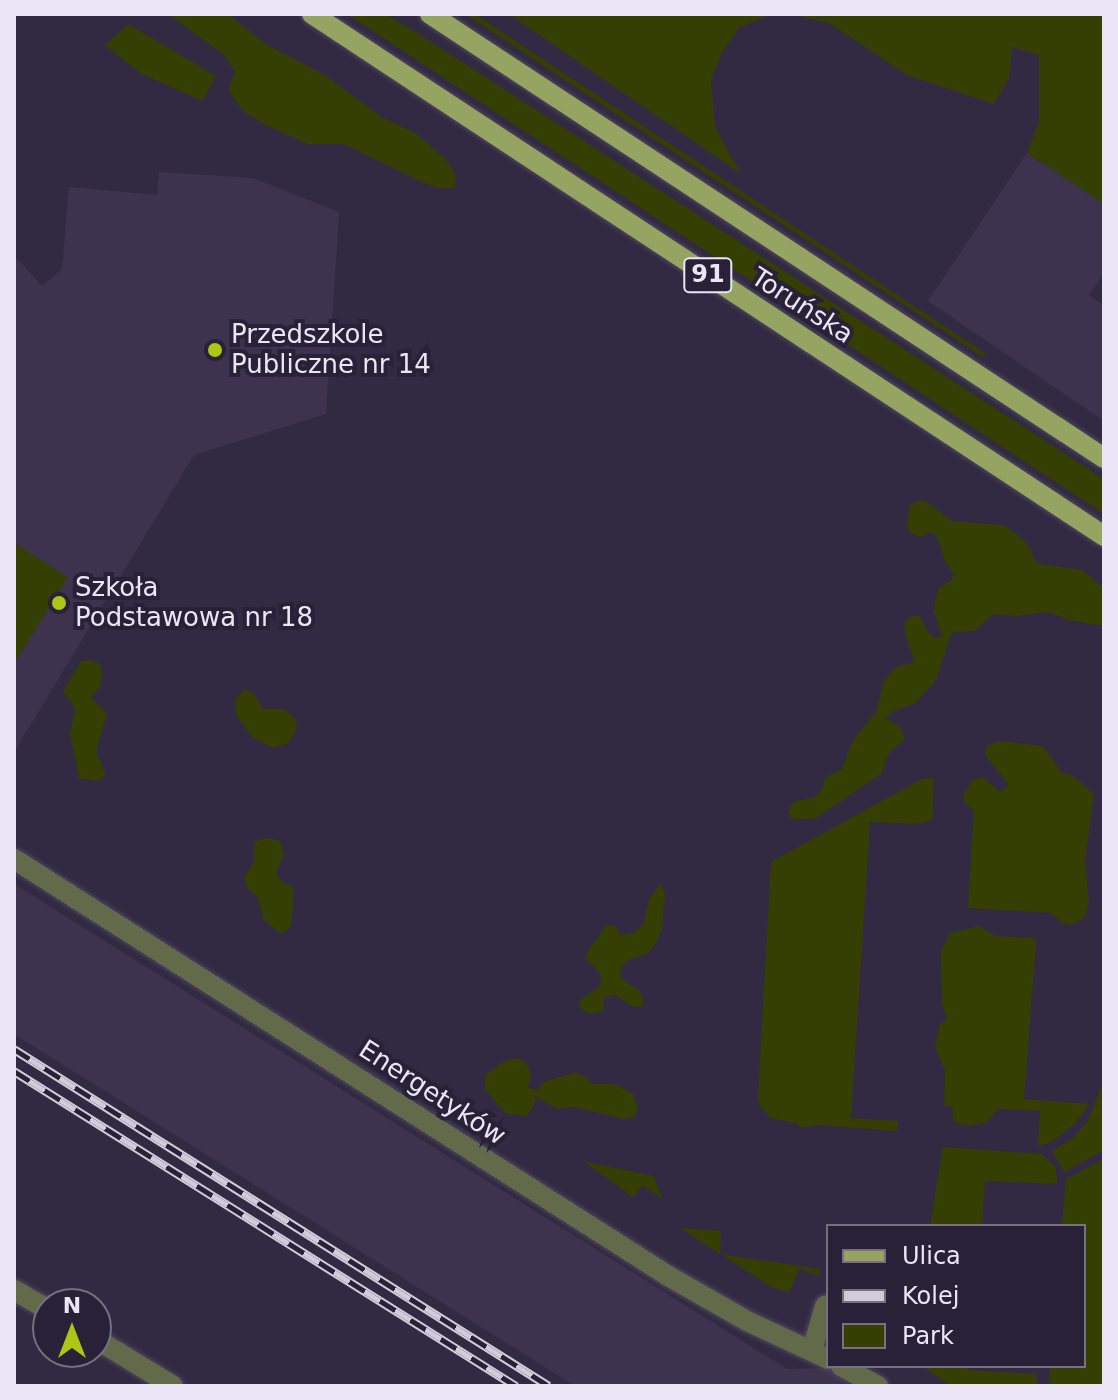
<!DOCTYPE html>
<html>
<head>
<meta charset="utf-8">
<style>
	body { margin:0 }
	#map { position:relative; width:1118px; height:1400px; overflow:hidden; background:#322a42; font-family:"DejaVu Sans",sans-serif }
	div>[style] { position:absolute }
	.built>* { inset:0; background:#3d334f }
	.green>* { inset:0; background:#353f03 }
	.roads { filter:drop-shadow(0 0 2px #50485f) drop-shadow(0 0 2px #50485f) }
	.minor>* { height:20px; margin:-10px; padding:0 10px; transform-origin:10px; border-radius:10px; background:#636a4a }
	.major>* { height:20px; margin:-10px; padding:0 10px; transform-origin:10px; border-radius:10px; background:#95a461 }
	.rail>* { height:9px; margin-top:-4.5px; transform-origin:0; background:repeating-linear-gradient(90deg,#282137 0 18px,#d1cbdc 0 36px); box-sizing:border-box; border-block:2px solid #d1cbdc }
	.dots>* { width:22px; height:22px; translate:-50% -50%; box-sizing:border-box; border:4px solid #282137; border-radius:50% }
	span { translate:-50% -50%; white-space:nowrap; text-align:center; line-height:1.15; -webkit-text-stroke:8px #282137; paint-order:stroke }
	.shield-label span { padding:2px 6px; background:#282137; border:2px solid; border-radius:6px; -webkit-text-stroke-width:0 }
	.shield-label { font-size:24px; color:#ebe6f6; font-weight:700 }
	.street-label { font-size:26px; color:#ebe6f6 }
	.poi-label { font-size:26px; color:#ebe6f6 }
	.left { translate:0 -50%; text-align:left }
	.frame { position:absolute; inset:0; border:16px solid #ebe6f6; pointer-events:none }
	.legend { position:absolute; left:826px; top:1224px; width:260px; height:144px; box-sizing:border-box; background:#282137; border:2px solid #767083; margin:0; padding:10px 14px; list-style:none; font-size:24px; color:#ebe6f6 }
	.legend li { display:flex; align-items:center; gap:16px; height:40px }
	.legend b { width:40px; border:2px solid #767083 }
	.north { position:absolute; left:32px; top:1288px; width:80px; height:80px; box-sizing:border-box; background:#282137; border:2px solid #767083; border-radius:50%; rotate:0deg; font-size:22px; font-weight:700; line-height:32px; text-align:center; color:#ebe6f6 }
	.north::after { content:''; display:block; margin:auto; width:28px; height:36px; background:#abc614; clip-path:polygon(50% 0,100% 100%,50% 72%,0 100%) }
</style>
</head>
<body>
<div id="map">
	<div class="built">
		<i style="clip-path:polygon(1027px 153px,1104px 204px,1104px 273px,1089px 295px,1104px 305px,1104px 421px,928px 301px)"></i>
		<i style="clip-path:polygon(159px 172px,253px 178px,339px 212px,326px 414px,194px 455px,14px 752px,14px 255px,42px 286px,62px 269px,69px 187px,157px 195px)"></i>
		<i style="clip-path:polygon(14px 884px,787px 1369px,831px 1368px,857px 1386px,575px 1386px,14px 1034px)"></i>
	</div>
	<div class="green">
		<i style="clip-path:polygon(168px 14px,228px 14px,264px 43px,325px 75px,383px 118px,414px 132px,445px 158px,456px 175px,455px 188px,437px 188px,422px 182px,344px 144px,307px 144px,264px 124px,242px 110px,228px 90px,235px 72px,224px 55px)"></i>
		<i style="clip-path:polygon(347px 14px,385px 14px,419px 34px,1104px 479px,1104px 514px)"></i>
		<i style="clip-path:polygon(465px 14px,475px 14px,986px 354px,983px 357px)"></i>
		<i style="clip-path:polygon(509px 14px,773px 14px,740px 27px,722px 53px,711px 80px,715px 127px,741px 174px)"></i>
		<i style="clip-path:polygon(789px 14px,1104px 14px,1104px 204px,1027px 153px,1039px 122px,1039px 55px,1012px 47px,1009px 78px,994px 104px,907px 75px,829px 23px)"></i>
		<i style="clip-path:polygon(128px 24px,216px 76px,202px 101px,140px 73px,105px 45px)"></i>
		<i style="clip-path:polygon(924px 500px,952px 521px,1003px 525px,1018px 535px,1031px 549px,1034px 560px,1042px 564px,1082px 570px,1104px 588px,1104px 626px,1068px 620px,1049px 612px,1016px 616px,993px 614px,975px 631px,952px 632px,935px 682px,915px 703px,892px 712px,886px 718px,901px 728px,905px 739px,889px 753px,881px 774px,816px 818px,792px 820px,788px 812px,793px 802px,815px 797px,823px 788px,825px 778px,842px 769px,853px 740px,876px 712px,884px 681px,896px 667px,915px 662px,906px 637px,904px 625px,909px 617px,919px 615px,927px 631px,936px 639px,942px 636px,934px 612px,935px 602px,939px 587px,952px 580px,953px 572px,946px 563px,936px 535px,930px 532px,921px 537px,910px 533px,907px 524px,910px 504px)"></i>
		<i style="clip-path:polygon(14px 543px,68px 577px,14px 664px)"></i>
		<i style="clip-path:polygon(90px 660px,101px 664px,102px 675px,101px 685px,91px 697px,107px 714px,96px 752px,106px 775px,98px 781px,79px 778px,70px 734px,75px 709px,63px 691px,81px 661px)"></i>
		<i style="clip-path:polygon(245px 689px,254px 694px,263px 709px,284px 709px,295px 718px,297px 728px,289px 743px,273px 748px,252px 737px,236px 715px,235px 699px)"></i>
		<i style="clip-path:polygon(1000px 741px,1043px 746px,1062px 773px,1073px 776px,1094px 794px,1085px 860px,1089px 902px,1085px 917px,1071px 925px,1062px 923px,1051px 913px,968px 908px,974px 810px,965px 803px,963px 796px,972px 781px,983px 777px,1000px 792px,1009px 785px,985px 755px,987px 746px)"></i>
		<i style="clip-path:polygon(934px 778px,932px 820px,917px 824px,870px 822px,851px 1118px,898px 1121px,897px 1131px,819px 1125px,801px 1128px,795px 1123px,771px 1118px,759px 1105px,758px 1097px,771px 862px,922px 779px)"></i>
		<i style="clip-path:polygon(268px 838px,280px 841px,284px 854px,276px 873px,280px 880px,294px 888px,291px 927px,281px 934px,264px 920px,258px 898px,247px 888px,244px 877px,254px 862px,255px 841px)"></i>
		<i style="clip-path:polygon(659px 884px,665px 891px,662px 929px,656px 943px,648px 953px,629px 960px,620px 969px,621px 978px,641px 992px,644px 1006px,633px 1007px,615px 995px,604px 997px,603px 1011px,590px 1014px,579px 1008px,580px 1000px,598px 988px,602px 980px,599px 972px,585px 958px,589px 949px,607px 925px,616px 926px,620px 935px,634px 933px,643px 925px,649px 900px)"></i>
		<i style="clip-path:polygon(979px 926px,995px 936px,1034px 938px,1036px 942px,1024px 1099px,1089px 1104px,1077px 1122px,1052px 1142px,1038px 1146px,1040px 1111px,998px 1109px,987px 1122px,968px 1126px,954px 1122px,952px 1106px,944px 1106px,945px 1071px,935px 1047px,940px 1024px,947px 1020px,942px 1003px,941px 952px,950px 933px)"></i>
		<i style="clip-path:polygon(519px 1058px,527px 1064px,531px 1074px,528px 1088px,538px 1090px,545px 1081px,575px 1073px,585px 1076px,592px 1084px,614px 1084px,633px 1094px,638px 1109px,634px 1117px,624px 1119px,573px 1107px,557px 1109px,535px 1096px,536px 1101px,527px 1116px,505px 1113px,485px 1089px,485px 1075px,506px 1060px)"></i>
		<i style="clip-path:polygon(1104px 1081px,1104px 1150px,1064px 1172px,1052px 1151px,1072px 1139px,1087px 1122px)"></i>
		<i style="clip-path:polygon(943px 1147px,1042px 1154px,1056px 1168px,1057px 1184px,985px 1181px,982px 1226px,930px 1226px)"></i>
		<i style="clip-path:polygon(1104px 1159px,1104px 1386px,1049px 1386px,1050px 1366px,1084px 1366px,1084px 1226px,1062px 1226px,1066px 1179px)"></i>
		<i style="clip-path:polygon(583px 1161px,654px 1176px,662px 1199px,643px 1185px,633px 1197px)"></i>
		<i style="clip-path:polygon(680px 1228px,721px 1231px,720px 1254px,819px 1269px,820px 1276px,799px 1269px,790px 1292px,773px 1288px)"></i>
		<i style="clip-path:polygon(922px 1366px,968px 1366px,968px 1370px,1036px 1374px,1037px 1386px,951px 1386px)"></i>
	</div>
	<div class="roads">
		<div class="minor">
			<i style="left:14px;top:859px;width:778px;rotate:32.51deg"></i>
			<i style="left:670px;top:1277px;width:89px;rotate:29.7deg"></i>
			<i style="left:747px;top:1321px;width:89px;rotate:25.1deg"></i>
			<i style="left:14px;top:1290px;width:39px;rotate:30deg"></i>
			<i style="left:96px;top:1339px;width:90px;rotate:31.4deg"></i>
			<i style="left:812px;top:1351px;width:47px;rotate:-73.9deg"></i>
			<i style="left:841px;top:1366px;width:42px;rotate:28.4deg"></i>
		</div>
		<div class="major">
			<i style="left:312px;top:14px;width:949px;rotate:33.39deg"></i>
			<i style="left:430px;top:14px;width:807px;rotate:33.38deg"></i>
		</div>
	</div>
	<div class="rail">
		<i style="left:14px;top:1049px;width:632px;rotate:32.21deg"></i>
		<i style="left:14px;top:1071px;width:593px;rotate:32.11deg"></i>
	</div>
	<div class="dots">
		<i style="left:215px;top:350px;background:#abc614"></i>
		<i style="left:59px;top:603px;background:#abc614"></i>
	</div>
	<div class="shield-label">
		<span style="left:708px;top:275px">91</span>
	</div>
	<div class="street-label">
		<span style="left:802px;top:306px;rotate:33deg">Toruńska</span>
		<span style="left:432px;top:1093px;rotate:33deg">Energetyków</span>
	</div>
	<div class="poi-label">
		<span class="left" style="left:231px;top:350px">Przedszkole<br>Publiczne nr 14</span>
		<span class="left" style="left:75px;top:603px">Szkoła<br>Podstawowa nr 18</span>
	</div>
	<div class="frame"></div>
	<ul class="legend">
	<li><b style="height:10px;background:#95a461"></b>Ulica</li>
	<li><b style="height:10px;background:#d1cbdc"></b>Kolej</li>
	<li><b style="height:22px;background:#353f03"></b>Park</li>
	</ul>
	<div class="north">N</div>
</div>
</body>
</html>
